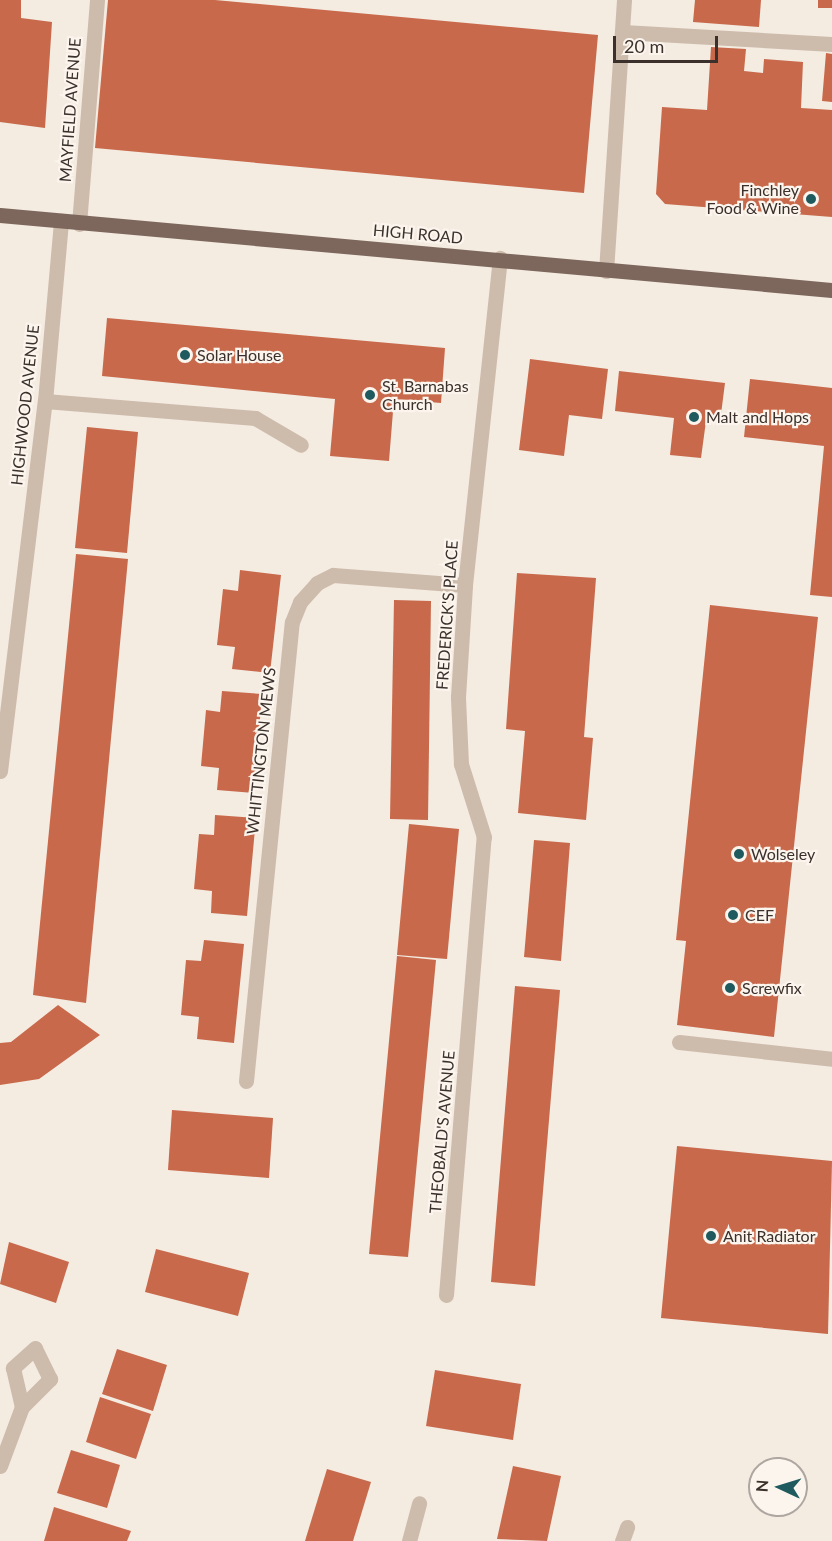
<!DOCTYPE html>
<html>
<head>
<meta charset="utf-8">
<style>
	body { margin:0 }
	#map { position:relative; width:832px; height:1541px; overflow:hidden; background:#f4ebe1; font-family:Lato,sans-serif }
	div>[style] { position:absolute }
	.building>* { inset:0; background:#c8694b }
	.minor>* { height:15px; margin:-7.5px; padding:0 7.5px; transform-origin:7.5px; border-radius:7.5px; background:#cdbbac }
	.major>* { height:15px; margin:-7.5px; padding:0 7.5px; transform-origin:7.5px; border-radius:7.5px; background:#7d675c }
	.dots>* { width:16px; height:16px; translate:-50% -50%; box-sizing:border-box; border:3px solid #fbf5ee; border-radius:50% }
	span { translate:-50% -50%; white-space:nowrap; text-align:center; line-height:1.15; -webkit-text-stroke:4.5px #fbf5ee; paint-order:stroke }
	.street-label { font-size:16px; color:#3b302b }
	.poi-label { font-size:16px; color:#3b302b }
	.right { translate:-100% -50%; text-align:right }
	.left { translate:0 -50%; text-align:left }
	.north { position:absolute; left:748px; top:1457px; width:60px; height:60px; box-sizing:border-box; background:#fbf5ee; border:2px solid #aea6a0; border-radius:50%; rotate:274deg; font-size:16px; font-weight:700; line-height:24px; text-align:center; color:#3b302b }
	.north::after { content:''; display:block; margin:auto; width:21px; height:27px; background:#1f5a5e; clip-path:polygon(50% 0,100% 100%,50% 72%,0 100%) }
	.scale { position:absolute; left:613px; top:36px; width:105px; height:27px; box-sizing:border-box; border:3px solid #3b302b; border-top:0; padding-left:8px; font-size:18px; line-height:21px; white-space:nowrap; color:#3b302b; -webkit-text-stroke:4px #fbf5ee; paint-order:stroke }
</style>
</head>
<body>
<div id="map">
	<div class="building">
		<i style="clip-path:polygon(0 0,21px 0,21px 18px,52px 22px,45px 128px,0 122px)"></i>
		<i style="clip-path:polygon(108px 0,215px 0,598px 35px,584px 193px,95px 148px)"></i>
		<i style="clip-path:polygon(695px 0,761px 0,759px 27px,693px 22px)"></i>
		<i style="clip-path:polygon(818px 0,832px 0,832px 8px,818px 8px)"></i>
		<i style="clip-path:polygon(711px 47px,746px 49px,744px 71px,763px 73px,764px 59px,803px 62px,801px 108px,832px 110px,832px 217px,665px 204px,656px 194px,662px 107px,707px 110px)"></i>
		<i style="clip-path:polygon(826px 53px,832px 54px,832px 102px,822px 101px)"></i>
		<i style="clip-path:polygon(107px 318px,445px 348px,441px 403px,394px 399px,389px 461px,330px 456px,335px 399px,102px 376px)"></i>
		<i style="clip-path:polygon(530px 359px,608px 369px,602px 419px,569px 415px,564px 456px,519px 450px)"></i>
		<i style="clip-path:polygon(619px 371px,725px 383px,720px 422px,706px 421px,701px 458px,670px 455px,674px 418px,615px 411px)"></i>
		<i style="clip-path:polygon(750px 379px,832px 388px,832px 597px,810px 595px,824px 446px,744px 437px)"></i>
		<i style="clip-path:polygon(87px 427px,138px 432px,127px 553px,75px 548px)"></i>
		<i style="clip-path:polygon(76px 554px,128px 559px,86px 1003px,33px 995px)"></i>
		<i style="clip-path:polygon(240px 570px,281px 575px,270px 673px,232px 669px,235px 647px,217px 645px,223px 589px,238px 591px)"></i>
		<i style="clip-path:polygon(517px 573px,596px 578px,584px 737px,593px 738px,586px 820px,518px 813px,525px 731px,506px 729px)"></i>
		<i style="clip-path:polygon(394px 600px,431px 601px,428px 820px,390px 819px)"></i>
		<i style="clip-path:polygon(710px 605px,818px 617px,774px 1037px,677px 1025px,686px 941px,676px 940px)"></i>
		<i style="clip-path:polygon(222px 691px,262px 694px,254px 793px,217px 790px,219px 768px,201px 766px,206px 710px,220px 712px)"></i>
		<i style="clip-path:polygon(215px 815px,256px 818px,247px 916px,211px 913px,212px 891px,194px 889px,199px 834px,214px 835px)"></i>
		<i style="clip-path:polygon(409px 824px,459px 829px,447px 959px,397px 955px)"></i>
		<i style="clip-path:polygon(534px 840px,570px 843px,561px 961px,524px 957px)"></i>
		<i style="clip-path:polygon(204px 940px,244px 944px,234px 1043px,197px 1039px,199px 1017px,181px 1015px,186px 960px,201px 961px)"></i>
		<i style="clip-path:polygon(397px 956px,436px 960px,408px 1257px,369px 1254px)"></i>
		<i style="clip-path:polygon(515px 986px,560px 990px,535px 1286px,491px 1282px)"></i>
		<i style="clip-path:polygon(58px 1005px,100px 1035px,39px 1079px,0 1085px,0 1043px,11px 1042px)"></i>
		<i style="clip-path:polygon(172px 1110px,273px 1118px,269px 1178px,168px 1170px)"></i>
		<i style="clip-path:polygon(677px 1146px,832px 1161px,828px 1334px,661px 1318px)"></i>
		<i style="clip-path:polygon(9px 1242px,69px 1262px,56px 1303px,0 1284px)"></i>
		<i style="clip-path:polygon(156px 1249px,249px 1273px,238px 1316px,145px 1292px)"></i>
		<i style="clip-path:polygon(117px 1349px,167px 1365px,153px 1411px,102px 1394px)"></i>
		<i style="clip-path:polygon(435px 1370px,521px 1384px,513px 1440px,426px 1426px)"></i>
		<i style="clip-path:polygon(100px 1397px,151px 1414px,136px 1459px,86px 1442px)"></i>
		<i style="clip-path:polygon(71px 1450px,120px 1465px,107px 1508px,57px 1493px)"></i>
		<i style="clip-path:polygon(513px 1466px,561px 1476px,547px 1541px,497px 1539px)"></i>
		<i style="clip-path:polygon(327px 1469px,371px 1482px,353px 1541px,305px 1541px)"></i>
		<i style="clip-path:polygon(54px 1507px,131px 1531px,127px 1541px,44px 1541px)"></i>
	</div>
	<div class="minor">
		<i style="left:623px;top:32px;width:209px;rotate:3.3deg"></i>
		<i style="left:79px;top:224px;width:225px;rotate:-85.4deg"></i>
		<i style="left:606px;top:271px;width:272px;rotate:-86.2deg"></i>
		<i style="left:45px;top:401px;width:211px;rotate:4.6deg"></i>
		<i style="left:255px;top:418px;width:53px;rotate:30.4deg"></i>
		<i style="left:0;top:771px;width:373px;rotate:-83.1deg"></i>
		<i style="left:45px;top:401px;width:181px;rotate:-84.9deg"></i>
		<i style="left:679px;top:1042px;width:154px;rotate:6.3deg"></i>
		<i style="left:246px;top:1081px;width:461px;rotate:-84.3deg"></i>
		<i style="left:292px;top:622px;width:22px;rotate:-68deg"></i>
		<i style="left:300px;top:602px;width:25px;rotate:-48deg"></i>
		<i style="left:317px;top:583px;width:18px;rotate:-27deg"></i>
		<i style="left:333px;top:575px;width:132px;rotate:4.3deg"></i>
		<i style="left:446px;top:1295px;width:460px;rotate:-85.3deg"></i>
		<i style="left:484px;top:837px;width:77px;rotate:-107.5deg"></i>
		<i style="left:461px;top:764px;width:67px;rotate:-92.6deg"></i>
		<i style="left:458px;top:697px;width:112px;rotate:-86.4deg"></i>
		<i style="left:465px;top:585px;width:329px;rotate:-83.9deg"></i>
		<i style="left:0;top:1466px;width:63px;rotate:-69.6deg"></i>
		<i style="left:22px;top:1407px;width:40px;rotate:-45deg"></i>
		<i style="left:50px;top:1379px;width:34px;rotate:-116deg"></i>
		<i style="left:35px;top:1348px;width:30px;rotate:138deg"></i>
		<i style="left:13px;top:1368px;width:40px;rotate:77deg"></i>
		<i style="left:409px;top:1541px;width:39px;rotate:-75deg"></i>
		<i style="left:622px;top:1541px;width:15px;rotate:-70deg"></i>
	</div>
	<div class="major">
		<i style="left:0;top:215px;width:835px;rotate:5.15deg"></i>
	</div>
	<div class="dots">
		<i style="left:811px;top:199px;background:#1f5a5e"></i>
		<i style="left:185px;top:355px;background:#1f5a5e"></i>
		<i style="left:370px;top:395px;background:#1f5a5e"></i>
		<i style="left:694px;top:417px;background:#1f5a5e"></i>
		<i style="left:739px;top:854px;background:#1f5a5e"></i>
		<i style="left:733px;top:915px;background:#1f5a5e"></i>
		<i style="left:730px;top:988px;background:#1f5a5e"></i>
		<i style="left:711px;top:1236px;background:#1f5a5e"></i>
	</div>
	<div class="street-label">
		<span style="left:70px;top:110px;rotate:-86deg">MAYFIELD AVENUE</span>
		<span style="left:418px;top:234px;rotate:5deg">HIGH ROAD</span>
		<span style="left:25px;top:405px;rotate:-84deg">HIGHWOOD AVENUE</span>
		<span style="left:447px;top:615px;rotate:-86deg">FREDERICK'S PLACE</span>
		<span style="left:261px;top:751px;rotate:-84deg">WHITTINGTON MEWS</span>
		<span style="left:442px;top:1132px;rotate:-85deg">THEOBALD'S AVENUE</span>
	</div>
	<div class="poi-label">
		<span class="right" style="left:799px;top:199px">Finchley<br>Food &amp; Wine</span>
		<span class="left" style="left:197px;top:355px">Solar House</span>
		<span class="left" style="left:382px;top:395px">St. Barnabas<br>Church</span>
		<span class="left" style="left:706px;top:417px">Malt and Hops</span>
		<span class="left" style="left:751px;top:854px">Wolseley</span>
		<span class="left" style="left:745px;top:915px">CEF</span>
		<span class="left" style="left:742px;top:988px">Screwfix</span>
		<span class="left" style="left:723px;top:1236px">Anit Radiator</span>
	</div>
	<div class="north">N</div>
	<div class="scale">20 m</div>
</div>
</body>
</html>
